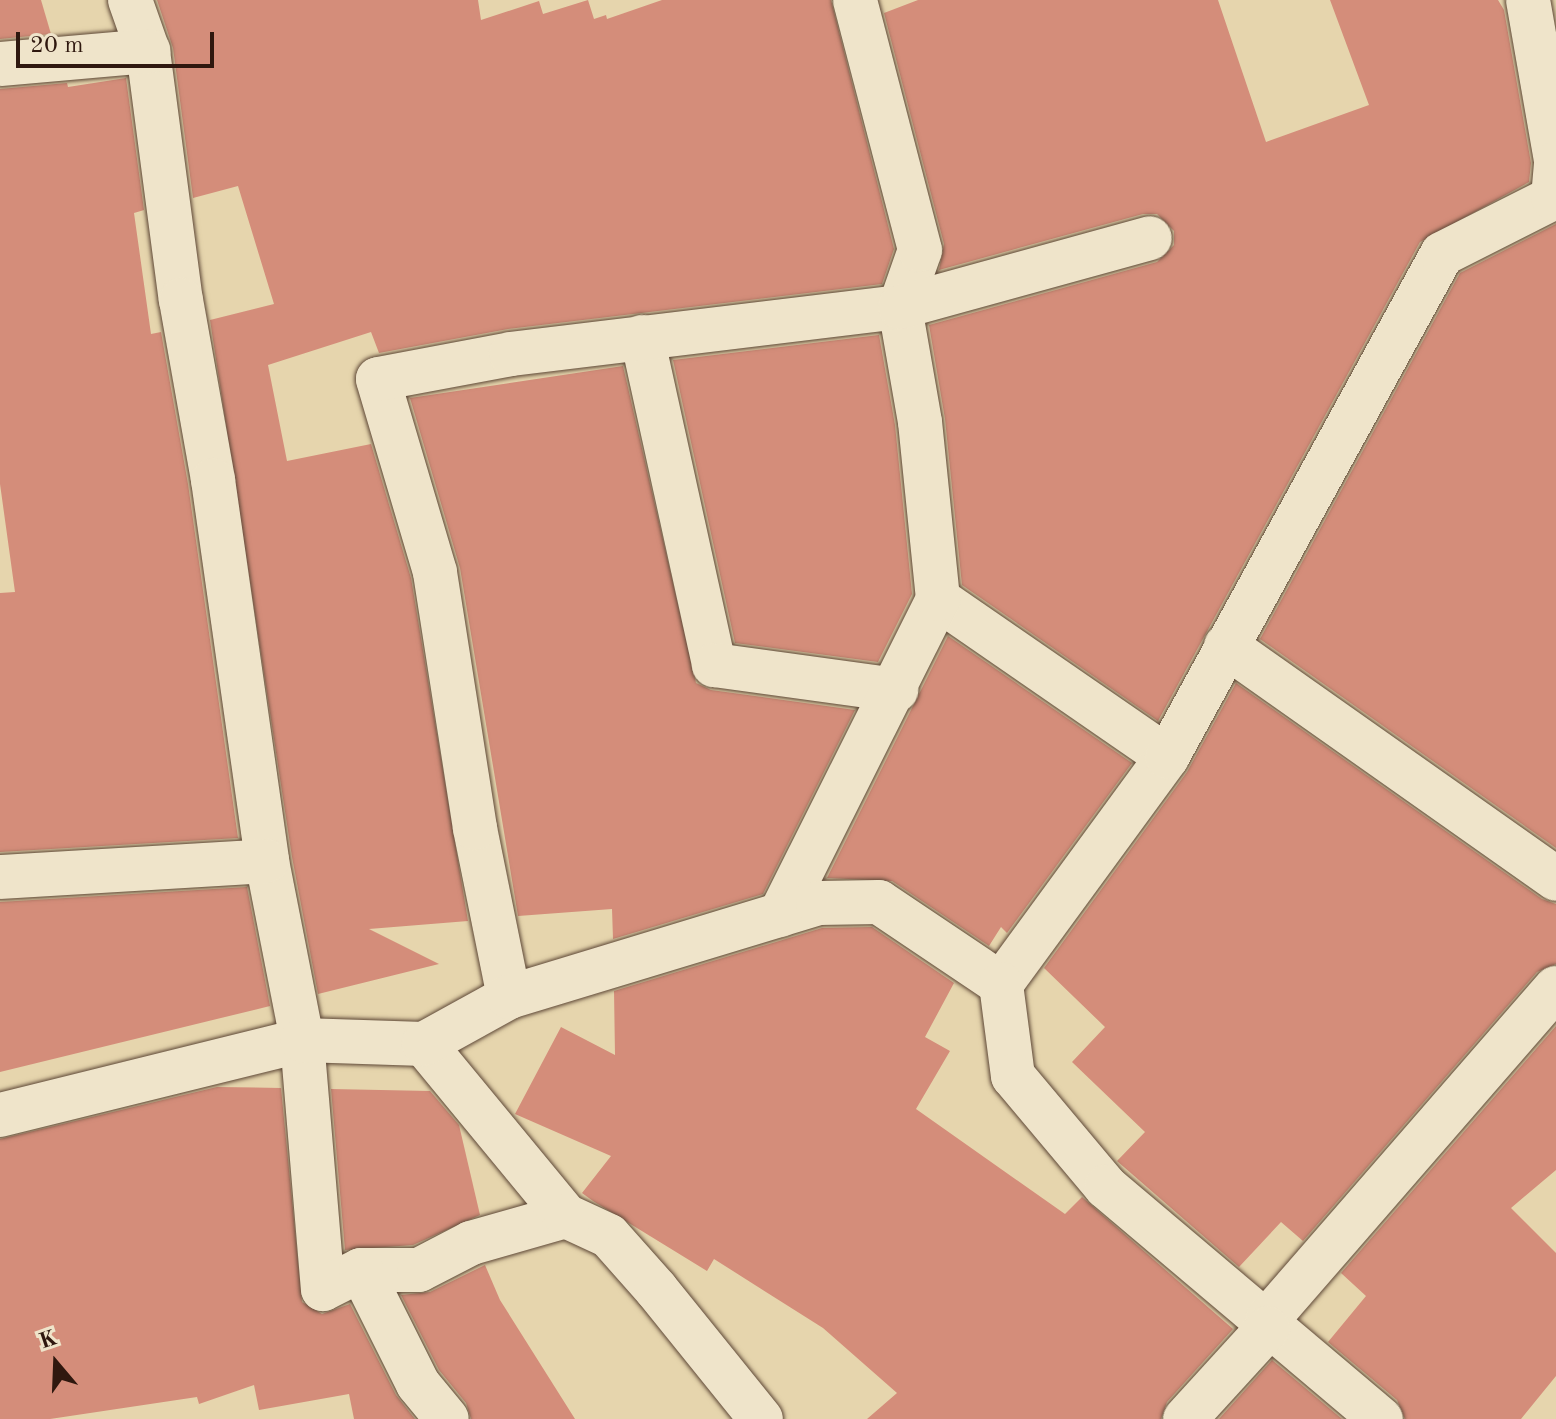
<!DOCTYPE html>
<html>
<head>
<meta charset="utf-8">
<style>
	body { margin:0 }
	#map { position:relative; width:1556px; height:1419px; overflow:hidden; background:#e6d5ad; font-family:"Old Standard TT",serif }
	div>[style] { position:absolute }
	.building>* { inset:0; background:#d48d7a }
	.roads { filter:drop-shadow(0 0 2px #5d4736) drop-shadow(0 0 2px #5d4736) }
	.street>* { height:44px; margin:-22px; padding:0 22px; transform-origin:22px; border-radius:22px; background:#efe4ca }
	span { translate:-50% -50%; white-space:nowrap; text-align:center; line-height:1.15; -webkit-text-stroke:6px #efe4ca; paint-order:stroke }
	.north { position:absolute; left:16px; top:1323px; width:80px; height:80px; -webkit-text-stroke:6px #efe4ca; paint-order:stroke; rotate:341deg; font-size:22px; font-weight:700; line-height:32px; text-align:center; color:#2f180f }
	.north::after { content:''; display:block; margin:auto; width:28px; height:36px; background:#2f180f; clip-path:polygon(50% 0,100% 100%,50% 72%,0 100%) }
	.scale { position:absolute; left:16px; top:32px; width:198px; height:36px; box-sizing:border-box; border:4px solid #2f180f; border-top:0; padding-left:10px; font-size:24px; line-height:28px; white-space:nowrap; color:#2f180f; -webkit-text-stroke:6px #efe4ca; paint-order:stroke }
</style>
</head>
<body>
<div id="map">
	<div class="building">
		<i style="clip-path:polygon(0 0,41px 0,51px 34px,0 39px)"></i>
		<i style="clip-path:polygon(157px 0,478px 0,481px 20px,539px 1px,543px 14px,588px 0,594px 19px,606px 15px,607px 19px,662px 0,831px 0,894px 249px,882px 284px,508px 329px,379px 353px,371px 332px,268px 365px,287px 461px,371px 444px,411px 578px,468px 921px,369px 929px,439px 964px,318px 994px,292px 857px,210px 320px,274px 304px,238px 186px,193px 198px,173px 48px)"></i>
		<i style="clip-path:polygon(918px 0,1218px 0,1266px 142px,1369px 105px,1330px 0,1498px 0,1504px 10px,1531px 163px,1529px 182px,1420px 242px,1158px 721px,962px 585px,945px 419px,929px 325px,1157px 262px,1174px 245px,1174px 231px,1157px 214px,1143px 214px,939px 270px,944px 244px,884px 13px)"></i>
		<i style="clip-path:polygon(126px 78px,144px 210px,134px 213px,151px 334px,161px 332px,188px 484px,238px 838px,0 852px,0 593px,15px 592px,0 484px,0 89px,67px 83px,68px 87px)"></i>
		<i style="clip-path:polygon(1556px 224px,1556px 848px,1260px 639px,1460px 273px)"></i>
		<i style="clip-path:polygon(879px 335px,895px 425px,912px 594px,878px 662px,735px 643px,673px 360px)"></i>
		<i style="clip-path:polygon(623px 366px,696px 683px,711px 690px,855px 710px,763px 894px,613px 939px,612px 909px,518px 916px,460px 568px,410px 398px)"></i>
		<i style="clip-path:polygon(948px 636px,1132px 763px,1007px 933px,1001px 927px,989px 946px,892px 881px,827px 878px)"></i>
		<i style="clip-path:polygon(1236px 683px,1542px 899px,1556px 904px,1556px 964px,1537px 972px,1303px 1241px,1281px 1222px,1239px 1267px,1117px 1161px,1145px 1132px,1072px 1062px,1105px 1027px,1044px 968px,1187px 772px)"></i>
		<i style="clip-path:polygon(247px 887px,270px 1006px,0 1072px,0 902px)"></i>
		<i style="clip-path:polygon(872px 927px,954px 983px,925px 1037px,950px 1051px,916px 1109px,1065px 1214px,1082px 1197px,1233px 1329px,1167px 1402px,1161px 1419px,867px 1419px,897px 1393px,823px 1328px,714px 1259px,707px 1271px,593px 1201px,582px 1193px,611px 1156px,515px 1114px,561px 1027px,615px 1055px,614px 991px,822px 928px)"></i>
		<i style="clip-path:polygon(1556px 1026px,1556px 1170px,1511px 1208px,1556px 1253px,1556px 1376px,1521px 1419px,1405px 1419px,1397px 1400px,1328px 1342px,1366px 1296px,1341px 1273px)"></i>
		<i style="clip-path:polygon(217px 1087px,281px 1088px,302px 1302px,322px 1314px,350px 1304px,396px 1395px,415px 1419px,354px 1419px,349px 1394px,259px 1410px,254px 1385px,199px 1404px,197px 1397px,50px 1419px,0 1419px,0 1139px)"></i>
		<i style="clip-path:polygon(331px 1089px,430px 1091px,459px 1125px,480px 1215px,413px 1245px,345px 1250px)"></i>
		<i style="clip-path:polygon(485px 1265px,500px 1300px,575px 1419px,471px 1419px,466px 1403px,439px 1370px,401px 1295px,430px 1292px)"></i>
		<i style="clip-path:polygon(1272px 1360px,1342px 1419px,1219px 1419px)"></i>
	</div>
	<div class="roads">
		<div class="street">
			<i style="left:130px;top:0;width:54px;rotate:70.6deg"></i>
			<i style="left:148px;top:51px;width:251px;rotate:82.5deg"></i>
			<i style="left:181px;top:300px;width:183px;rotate:79.9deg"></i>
			<i style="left:213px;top:480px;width:385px;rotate:81.9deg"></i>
			<i style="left:267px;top:861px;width:182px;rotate:78.9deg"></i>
			<i style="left:302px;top:1040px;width:250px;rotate:85.2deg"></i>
			<i style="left:323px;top:1289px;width:42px;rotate:-26.6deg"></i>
			<i style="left:361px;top:1270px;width:58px"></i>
			<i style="left:419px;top:1270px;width:59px;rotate:-27.4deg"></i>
			<i style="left:471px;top:1243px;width:99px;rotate:-15.9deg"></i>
			<i style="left:1528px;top:0;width:163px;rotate:80.1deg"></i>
			<i style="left:0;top:64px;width:149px;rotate:-5deg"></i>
			<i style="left:642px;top:337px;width:336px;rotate:77.6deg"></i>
			<i style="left:714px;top:665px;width:184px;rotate:7.8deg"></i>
			<i style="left:938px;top:599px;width:278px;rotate:34.6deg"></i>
			<i style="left:1226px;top:646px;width:404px;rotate:35.2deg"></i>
			<i style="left:0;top:877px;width:267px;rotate:-3.4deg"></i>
			<i style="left:780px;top:915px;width:353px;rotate:-63.4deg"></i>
			<i style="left:938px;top:599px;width:178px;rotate:-95.8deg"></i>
			<i style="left:920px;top:422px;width:117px;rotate:-99.9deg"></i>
			<i style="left:900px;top:307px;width:60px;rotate:-70.7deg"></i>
			<i style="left:920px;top:250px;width:258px;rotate:-104.6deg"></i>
			<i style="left:1001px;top:984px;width:281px;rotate:-53.8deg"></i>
			<i style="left:1167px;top:757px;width:573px;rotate:-61.33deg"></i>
			<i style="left:1442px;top:254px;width:124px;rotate:-26.8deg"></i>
			<i style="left:1553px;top:198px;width:35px;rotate:-85deg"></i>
			<i style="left:509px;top:997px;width:172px;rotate:-101.4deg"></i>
			<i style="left:475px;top:828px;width:259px;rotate:-98.9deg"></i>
			<i style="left:435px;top:572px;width:201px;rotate:-106.5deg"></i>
			<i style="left:378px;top:379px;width:135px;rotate:-10.6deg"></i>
			<i style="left:511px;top:354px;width:392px;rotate:-6.9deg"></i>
			<i style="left:900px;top:307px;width:259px;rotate:-15.4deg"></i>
			<i style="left:424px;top:1044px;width:223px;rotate:50.5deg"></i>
			<i style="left:566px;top:1216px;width:47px;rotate:24.9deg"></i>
			<i style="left:609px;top:1236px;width:71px;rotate:48.4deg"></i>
			<i style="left:656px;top:1289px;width:167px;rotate:51.1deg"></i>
			<i style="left:0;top:1115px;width:311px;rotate:-13.9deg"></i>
			<i style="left:302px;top:1040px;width:122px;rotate:1.9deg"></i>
			<i style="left:424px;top:1044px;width:97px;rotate:-28.9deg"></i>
			<i style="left:509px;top:997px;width:323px;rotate:-16.9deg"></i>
			<i style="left:818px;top:903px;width:61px;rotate:-0.9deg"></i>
			<i style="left:879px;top:902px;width:147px;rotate:33.9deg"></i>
			<i style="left:1001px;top:984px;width:93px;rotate:82.6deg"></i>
			<i style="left:1013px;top:1076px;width:145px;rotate:50deg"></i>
			<i style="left:1106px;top:1187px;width:360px;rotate:40.2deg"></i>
			<i style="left:361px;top:1270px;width:127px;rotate:63.4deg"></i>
			<i style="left:418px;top:1384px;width:45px;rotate:50.4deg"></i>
			<i style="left:1267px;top:1320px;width:440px;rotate:-49deg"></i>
			<i style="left:1185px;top:1419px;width:123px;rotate:-47.6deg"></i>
		</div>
	</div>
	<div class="north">K</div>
	<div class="scale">20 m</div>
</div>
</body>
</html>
